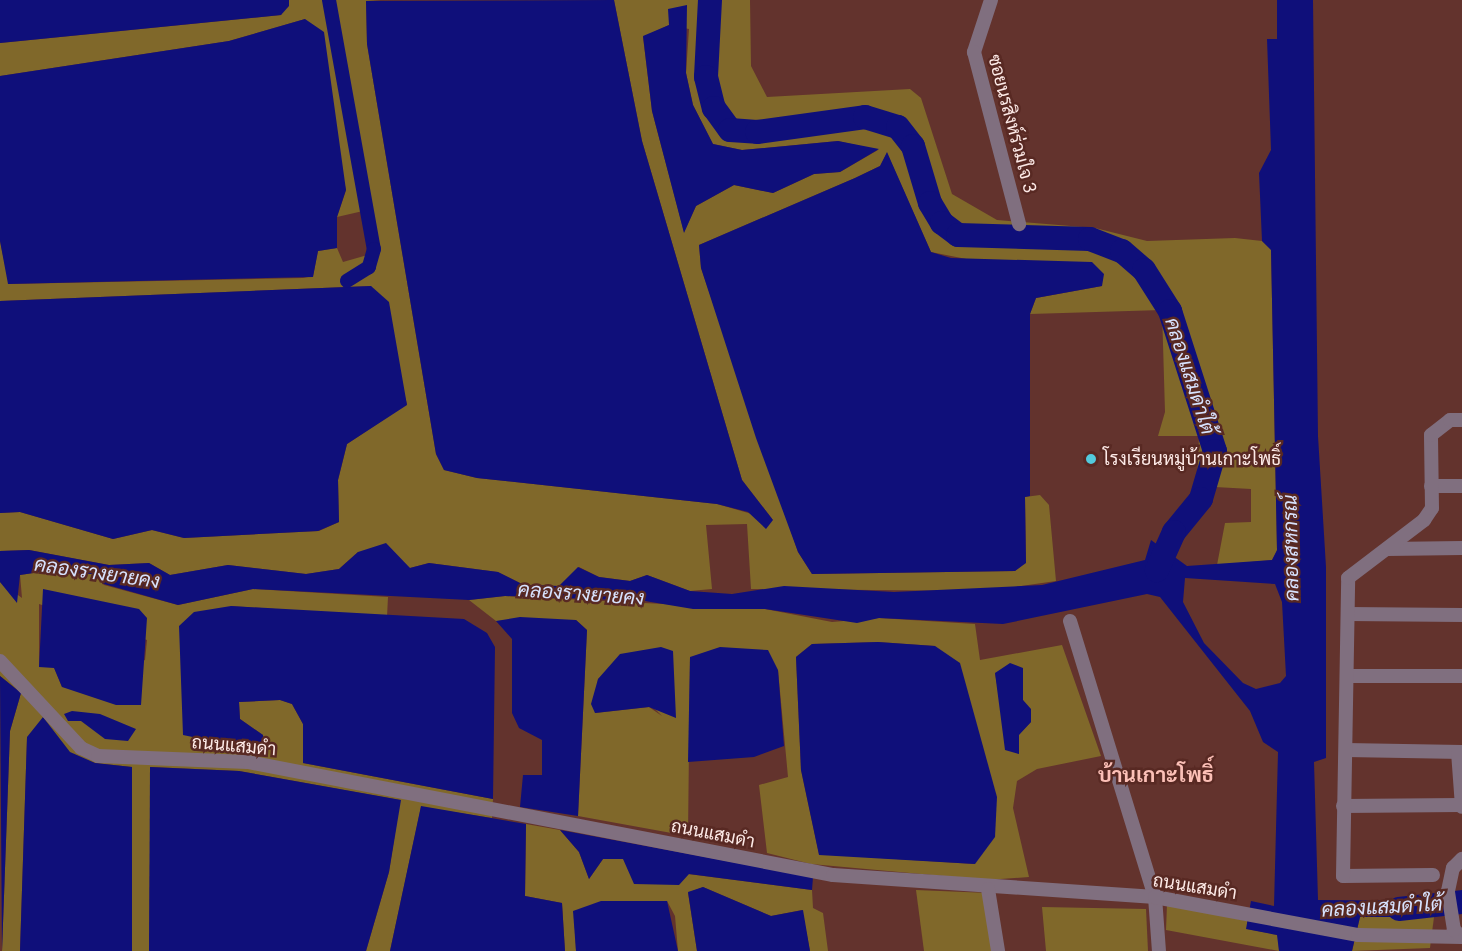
<!DOCTYPE html>
<html>
<head>
<meta charset="utf-8">
<style>
	body { margin:0 }
	#map { position:relative; width:1462px; height:951px; overflow:hidden; background:#63332d; font-family:Roboto,Sarabun,sans-serif }
	div>[style] { position:absolute }
	.green>* { inset:0; background:#80682a }
	.water>* { inset:0; background:#0f0f7a }
	.canal>* { height:14px; margin:-7px; padding:0 7px; transform-origin:7px; border-radius:7px; background:#0f0f7a }
	.river>* { height:24px; margin:-12px; padding:0 12px; transform-origin:12px; border-radius:12px; background:#0f0f7a }
	.minor>* { height:14px; margin:-7px; padding:0 7px; transform-origin:7px; border-radius:7px; background:#806f7f }
	.dots>* { width:16px; height:16px; translate:-50% -50%; box-sizing:border-box; border:3px solid #582923; border-radius:50% }
	span { translate:-50% -50%; white-space:nowrap; text-align:center; line-height:1.15; -webkit-text-stroke:5px #582923; paint-order:stroke }
	.street-label { font-size:18px; color:#fdeae7 }
	.poi-label { font-size:18px; color:#fdeae7 }
	.left { translate:0 -50%; text-align:left }
	.water-label { font-size:20px; color:#d7e2fe; font-style:italic }
	.quarter-label { font-size:21px; color:#fcc0b7; font-weight:700 }
</style>
</head>
<body>
<div id="map">
	<div class="green">
		<i style="clip-path:polygon(evenodd,289px 0,381px 0,366px 1px,367px 44px,436px 454px,444px 470px,477px 478px,717px 504px,773px 520px,742px 480px,642px 141px,614px 0,750px 0,751px 66px,767px 97px,910px 89px,921px 98px,952px 194px,997px 220px,1095px 228px,1147px 241px,1235px 238px,1262px 241px,1271px 249px,1277px 551px,1272px 560px,1217px 565px,1225px 523px,1251px 522px,1251px 489px,1197px 486px,1199px 436px,1158px 436px,1165px 412px,1162px 310px,1030px 314px,1036px 298px,1102px 286px,931px 252px,887px 153px,880px 166px,855px 178px,699px 245px,701px 268px,798px 552px,812px 574px,1015px 571px,1026px 562px,1025px 497px,1040px 495px,1049px 505px,1056px 581px,986px 591px,751px 589px,747px 524px,706px 525px,712px 589px,690px 591px,647px 575px,630px 581px,599px 577px,579px 567px,559px 586px,524px 585px,498px 572px,429px 563px,410px 568px,358px 552px,339px 569px,306px 574px,228px 565px,170px 575px,149px 563px,109px 565px,29px 550px,0 551px,0 513px,20px 512px,113px 539px,152px 530px,184px 538px,319px 531px,339px 522px,338px 480px,347px 444px,407px 404px,371px 286px,0 301px,0 241px,9px 284px,303px 278px,313px 276px,318px 251px,337px 248px,343px 262px,378px 252px,363px 211px,337px 217px,346px 190px,305px 19px,229px 41px,0 76px,0 43px,281px 15px,289px 0,669px 25px,689px 29px,686px 73px,693px 105px,713px 144px,742px 150px,838px 141px,878px 150px,840px 172px,814px 174px,773px 193px,734px 185px,696px 206px,684px 232px,652px 111px,643px 37px,669px 25px)"></i>
		<i style="clip-path:polygon(evenodd,40px 572px,93px 574px,104px 585px,178px 605px,253px 589px,388px 597px,387px 617px,231px 606px,183px 735px,263px 735px,240px 719px,239px 702px,280px 700px,292px 704px,303px 724px,303px 763px,493px 799px,492px 818px,421px 807px,390px 951px,366px 951px,389px 872px,400px 800px,239px 771px,151px 767px,149px 951px,132px 951px,132px 767px,95px 763px,27px 738px,20px 951px,2px 951px,10px 731px,21px 693px,0 676px,0 582px,22px 598px,20px 575px,40px 572px,39px 604px,147px 640px,145px 660px,62px 687px,54px 667px,39px 667px,39px 604px)"></i>
		<i style="clip-path:polygon(evenodd,505px 596px,765px 609px,832px 622px,879px 618px,975px 624px,980px 660px,1062px 645px,1101px 756px,1037px 769px,1017px 781px,1013px 808px,1029px 877px,987px 880px,811px 864px,767px 853px,759px 785px,788px 777px,778px 670px,690px 658px,688px 836px,578px 816px,587px 630px,576px 620px,496px 621px,469px 600px,505px 596px,878px 642px,935px 646px,974px 864px,819px 854px,801px 770px,796px 657px,812px 644px,878px 642px,505px 596px,613px 667px,662px 716px,649px 707px,595px 713px,598px 679px,613px 667px,505px 596px,1023px 668px,1023px 700px,1031px 722px,1019px 734px,1001px 708px,995px 673px,1023px 668px)"></i>
		<i style="clip-path:polygon(526px 824px,560px 830px,579px 852px,589px 879px,603px 859px,623px 859px,688px 874px,812px 890px,813px 908px,823px 913px,828px 951px,810px 951px,802px 910px,771px 916px,703px 887px,688px 893px,697px 951px,678px 951px,675px 916px,667px 901px,574px 911px,576px 951px,565px 951px,562px 903px,525px 896px)"></i>
		<i style="clip-path:polygon(916px 890px,989px 893px,993px 951px,924px 951px)"></i>
		<i style="clip-path:polygon(1167px 904px,1247px 921px,1247px 929px,1278px 935px,1279px 951px,1166px 930px)"></i>
		<i style="clip-path:polygon(1042px 907px,1146px 909px,1148px 951px,1046px 951px)"></i>
		<i style="clip-path:polygon(1360px 917px,1434px 917px,1430px 948px,1352px 951px)"></i>
	</div>
	<div class="water">
		<i style="clip-path:polygon(0 0,289px 0,289px 6px,281px 15px,0 43px)"></i>
		<i style="clip-path:polygon(614px 0,642px 141px,742px 480px,773px 520px,766px 529px,748px 512px,717px 504px,477px 478px,444px 470px,436px 454px,367px 44px,366px 1px)"></i>
		<i style="clip-path:polygon(evenodd,1277px 0,1313px 0,1318px 436px,1326px 567px,1326px 758px,1314px 762px,1318px 900px,1431px 901px,1434px 917px,1360px 917px,1352px 951px,1279px 951px,1277px 935px,1246px 929px,1251px 901px,1274px 906px,1278px 752px,1263px 742px,1250px 711px,1160px 597px,1147px 594px,1003px 624px,879px 618px,857px 623px,765px 609px,693px 609px,645px 601px,505px 596px,469px 600px,253px 589px,178px 605px,104px 584px,93px 574px,40px 572px,20px 575px,17px 603px,0 582px,0 551px,29px 550px,109px 565px,149px 563px,170px 575px,228px 565px,306px 574px,339px 569px,358px 552px,386px 543px,410px 568px,429px 563px,498px 572px,524px 585px,559px 586px,578px 567px,599px 577px,630px 581px,647px 575px,690px 591px,732px 594px,784px 586px,894px 592px,1042px 585px,1145px 560px,1151px 540px,1187px 566px,1272px 560px,1277px 550px,1271px 250px,1262px 241px,1259px 173px,1271px 150px,1267px 39px,1277px 39px,1277px 0,1185px 578px,1275px 584px,1282px 602px,1286px 676px,1280px 683px,1256px 689px,1243px 683px,1204px 643px,1183px 602px,1185px 578px)"></i>
		<i style="clip-path:polygon(687px 5px,686px 73px,693px 105px,713px 144px,742px 150px,838px 141px,879px 149px,840px 172px,814px 174px,773px 193px,734px 185px,696px 206px,684px 233px,652px 111px,643px 36px,669px 25px,668px 9px)"></i>
		<i style="clip-path:polygon(305px 19px,324px 32px,346px 190px,337px 217px,337px 248px,318px 251px,313px 277px,8px 284px,0 241px,0 76px,229px 41px)"></i>
		<i style="clip-path:polygon(887px 152px,931px 252px,951px 258px,1092px 262px,1104px 274px,1102px 286px,1036px 298px,1030px 314px,1030px 496px,1025px 497px,1026px 563px,1015px 571px,812px 574px,798px 552px,756px 438px,701px 268px,699px 245px,855px 178px,880px 166px)"></i>
		<i style="clip-path:polygon(371px 286px,389px 302px,407px 405px,347px 444px,338px 480px,339px 522px,318px 531px,184px 538px,152px 530px,113px 539px,20px 512px,0 513px,0 301px)"></i>
		<i style="clip-path:polygon(43px 589px,139px 609px,147px 618px,141px 705px,116px 705px,62px 687px,54px 668px,39px 667px)"></i>
		<i style="clip-path:polygon(231px 606px,464px 619px,487px 633px,495px 647px,493px 799px,303px 763px,303px 724px,292px 704px,280px 700px,239px 702px,240px 719px,263px 735px,265px 752px,183px 735px,179px 626px,194px 612px)"></i>
		<i style="clip-path:polygon(520px 617px,576px 620px,587px 630px,578px 816px,520px 807px,523px 775px,542px 775px,542px 740px,519px 728px,512px 713px,512px 639px,496px 621px)"></i>
		<i style="clip-path:polygon(878px 642px,935px 646px,960px 663px,997px 797px,995px 837px,975px 864px,819px 855px,801px 770px,796px 657px,812px 644px)"></i>
		<i style="clip-path:polygon(661px 647px,673px 651px,676px 718px,649px 707px,595px 713px,591px 704px,598px 679px,620px 654px)"></i>
		<i style="clip-path:polygon(720px 647px,768px 650px,778px 670px,784px 746px,754px 757px,688px 762px,690px 657px)"></i>
		<i style="clip-path:polygon(1010px 663px,1023px 668px,1023px 700px,1031px 709px,1031px 722px,1019px 735px,1019px 754px,1005px 750px,995px 673px)"></i>
		<i style="clip-path:polygon(0 676px,21px 693px,10px 731px,2px 951px)"></i>
		<i style="clip-path:polygon(72px 711px,100px 714px,136px 729px,128px 741px,105px 739px,81px 721px,68px 721px,64px 714px)"></i>
		<i style="clip-path:polygon(43px 717px,70px 752px,95px 763px,132px 767px,132px 951px,20px 951px,27px 737px)"></i>
		<i style="clip-path:polygon(150px 767px,239px 771px,401px 800px,389px 872px,366px 951px,149px 951px)"></i>
		<i style="clip-path:polygon(421px 806px,526px 824px,525px 896px,562px 903px,565px 951px,390px 951px)"></i>
		<i style="clip-path:polygon(560px 830px,813px 877px,812px 890px,689px 874px,679px 885px,634px 884px,623px 859px,603px 859px,589px 879px,579px 852px)"></i>
		<i style="clip-path:polygon(703px 887px,771px 916px,803px 910px,810px 951px,697px 951px,688px 892px)"></i>
		<i style="clip-path:polygon(601px 901px,667px 901px,678px 951px,576px 951px,573px 911px)"></i>
	</div>
	<div class="canal">
		<i style="left:329px;top:0;width:253px;rotate:79.8deg"></i>
		<i style="left:374px;top:249px;width:19px;rotate:106deg"></i>
		<i style="left:369px;top:267px;width:26px;rotate:148deg"></i>
	</div>
	<div class="river">
		<i style="left:710px;top:0;width:77px;rotate:93deg"></i>
		<i style="left:706px;top:77px;width:32px;rotate:76deg"></i>
		<i style="left:714px;top:108px;width:27px;rotate:54deg"></i>
		<i style="left:730px;top:130px;width:27px;rotate:4deg"></i>
		<i style="left:757px;top:132px;width:109px;rotate:-7.9deg"></i>
		<i style="left:865px;top:117px;width:34px;rotate:17deg"></i>
		<i style="left:898px;top:127px;width:24px;rotate:52deg"></i>
		<i style="left:913px;top:146px;width:59px;rotate:73.4deg"></i>
		<i style="left:930px;top:203px;width:23px;rotate:59deg"></i>
		<i style="left:942px;top:223px;width:20px;rotate:37deg"></i>
		<i style="left:958px;top:235px;width:132px;rotate:1.7deg"></i>
		<i style="left:1090px;top:239px;width:34px;rotate:21deg"></i>
		<i style="left:1122px;top:251px;width:29px;rotate:41deg"></i>
		<i style="left:1144px;top:270px;width:49px;rotate:57.6deg"></i>
		<i style="left:1170px;top:311px;width:147px;rotate:72.2deg"></i>
		<i style="left:1215px;top:451px;width:50px;rotate:106.3deg"></i>
		<i style="left:1201px;top:499px;width:43px;rotate:129.3deg"></i>
		<i style="left:1174px;top:532px;width:42px;rotate:114.1deg"></i>
		<i style="left:1399px;top:909px;width:63px;rotate:-6.3deg"></i>
	</div>
	<div class="minor">
		<i style="left:991px;top:0;width:55px;rotate:108.1deg"></i>
		<i style="left:974px;top:52px;width:178px;rotate:75.3deg"></i>
		<i style="left:1431px;top:486px;width:31px"></i>
		<i style="left:1387px;top:549px;width:75px;rotate:-0.8deg"></i>
		<i style="left:1348px;top:614px;width:114px;rotate:0.5deg"></i>
		<i style="left:1070px;top:621px;width:289px;rotate:72.9deg"></i>
		<i style="left:1155px;top:897px;width:54px;rotate:85.8deg"></i>
		<i style="left:0;top:661px;width:119px;rotate:47deg"></i>
		<i style="left:81px;top:748px;width:19px;rotate:25deg"></i>
		<i style="left:98px;top:756px;width:150px;rotate:2.3deg"></i>
		<i style="left:248px;top:762px;width:596px;rotate:10.93deg"></i>
		<i style="left:833px;top:875px;width:323px;rotate:3.9deg"></i>
		<i style="left:1155px;top:897px;width:207px;rotate:10.6deg"></i>
		<i style="left:1358px;top:935px;width:104px;rotate:1.1deg"></i>
		<i style="left:1347px;top:676px;width:115px"></i>
		<i style="left:1346px;top:750px;width:116px;rotate:1deg"></i>
		<i style="left:1458px;top:752px;width:55px;rotate:85.8deg"></i>
		<i style="left:1343px;top:806px;width:117px;rotate:-0.5deg"></i>
		<i style="left:1433px;top:875px;width:90px;rotate:179.4deg"></i>
		<i style="left:1343px;top:876px;width:298px;rotate:-89deg"></i>
		<i style="left:1348px;top:578px;width:96px;rotate:-37.3deg"></i>
		<i style="left:1424px;top:520px;width:14px;rotate:-56deg"></i>
		<i style="left:1432px;top:508px;width:73px;rotate:-90.8deg"></i>
		<i style="left:1431px;top:435px;width:24px;rotate:-38deg"></i>
		<i style="left:1450px;top:420px;width:12px"></i>
		<i style="left:988px;top:889px;width:63px;rotate:80.8deg"></i>
		<i style="left:1462px;top:937px;width:11px;rotate:-139deg"></i>
		<i style="left:1454px;top:930px;width:39px;rotate:-99deg"></i>
		<i style="left:1448px;top:891px;width:24px;rotate:-78deg"></i>
		<i style="left:1453px;top:868px;width:13px;rotate:-45deg"></i>
	</div>
	<div class="dots">
		<i style="left:1091px;top:459px;background:#53cadc"></i>
	</div>
	<div class="street-label">
		<span style="left:1012px;top:124px;rotate:75deg">ซอยนรสิงห์ร่วมใจ 3</span>
		<span style="left:234px;top:746px;rotate:5deg">ถนนแสมดำ</span>
		<span style="left:713px;top:834px;rotate:11deg">ถนนแสมดำ</span>
		<span style="left:1195px;top:887px;rotate:9deg">ถนนแสมดำ</span>
	</div>
	<div class="poi-label">
		<span class="left" style="left:1103px;top:459px">โรงเรียนหมู่บ้านเกาะโพธิ์</span>
	</div>
	<div class="water-label">
		<span style="left:1190px;top:376px;rotate:72deg">คลองแสมดำใต้</span>
		<span style="left:1291px;top:548px;rotate:-91deg">คลองสหกรณ์</span>
		<span style="left:97px;top:573px;rotate:8deg">คลองรางยายคง</span>
		<span style="left:581px;top:594px;rotate:4deg">คลองรางยายคง</span>
		<span style="left:1382px;top:907px;rotate:-3deg">คลองแสมดำใต้</span>
	</div>
	<div class="quarter-label">
		<span style="left:1156px;top:775px">บ้านเกาะโพธิ์</span>
	</div>
</div>
</body>
</html>
